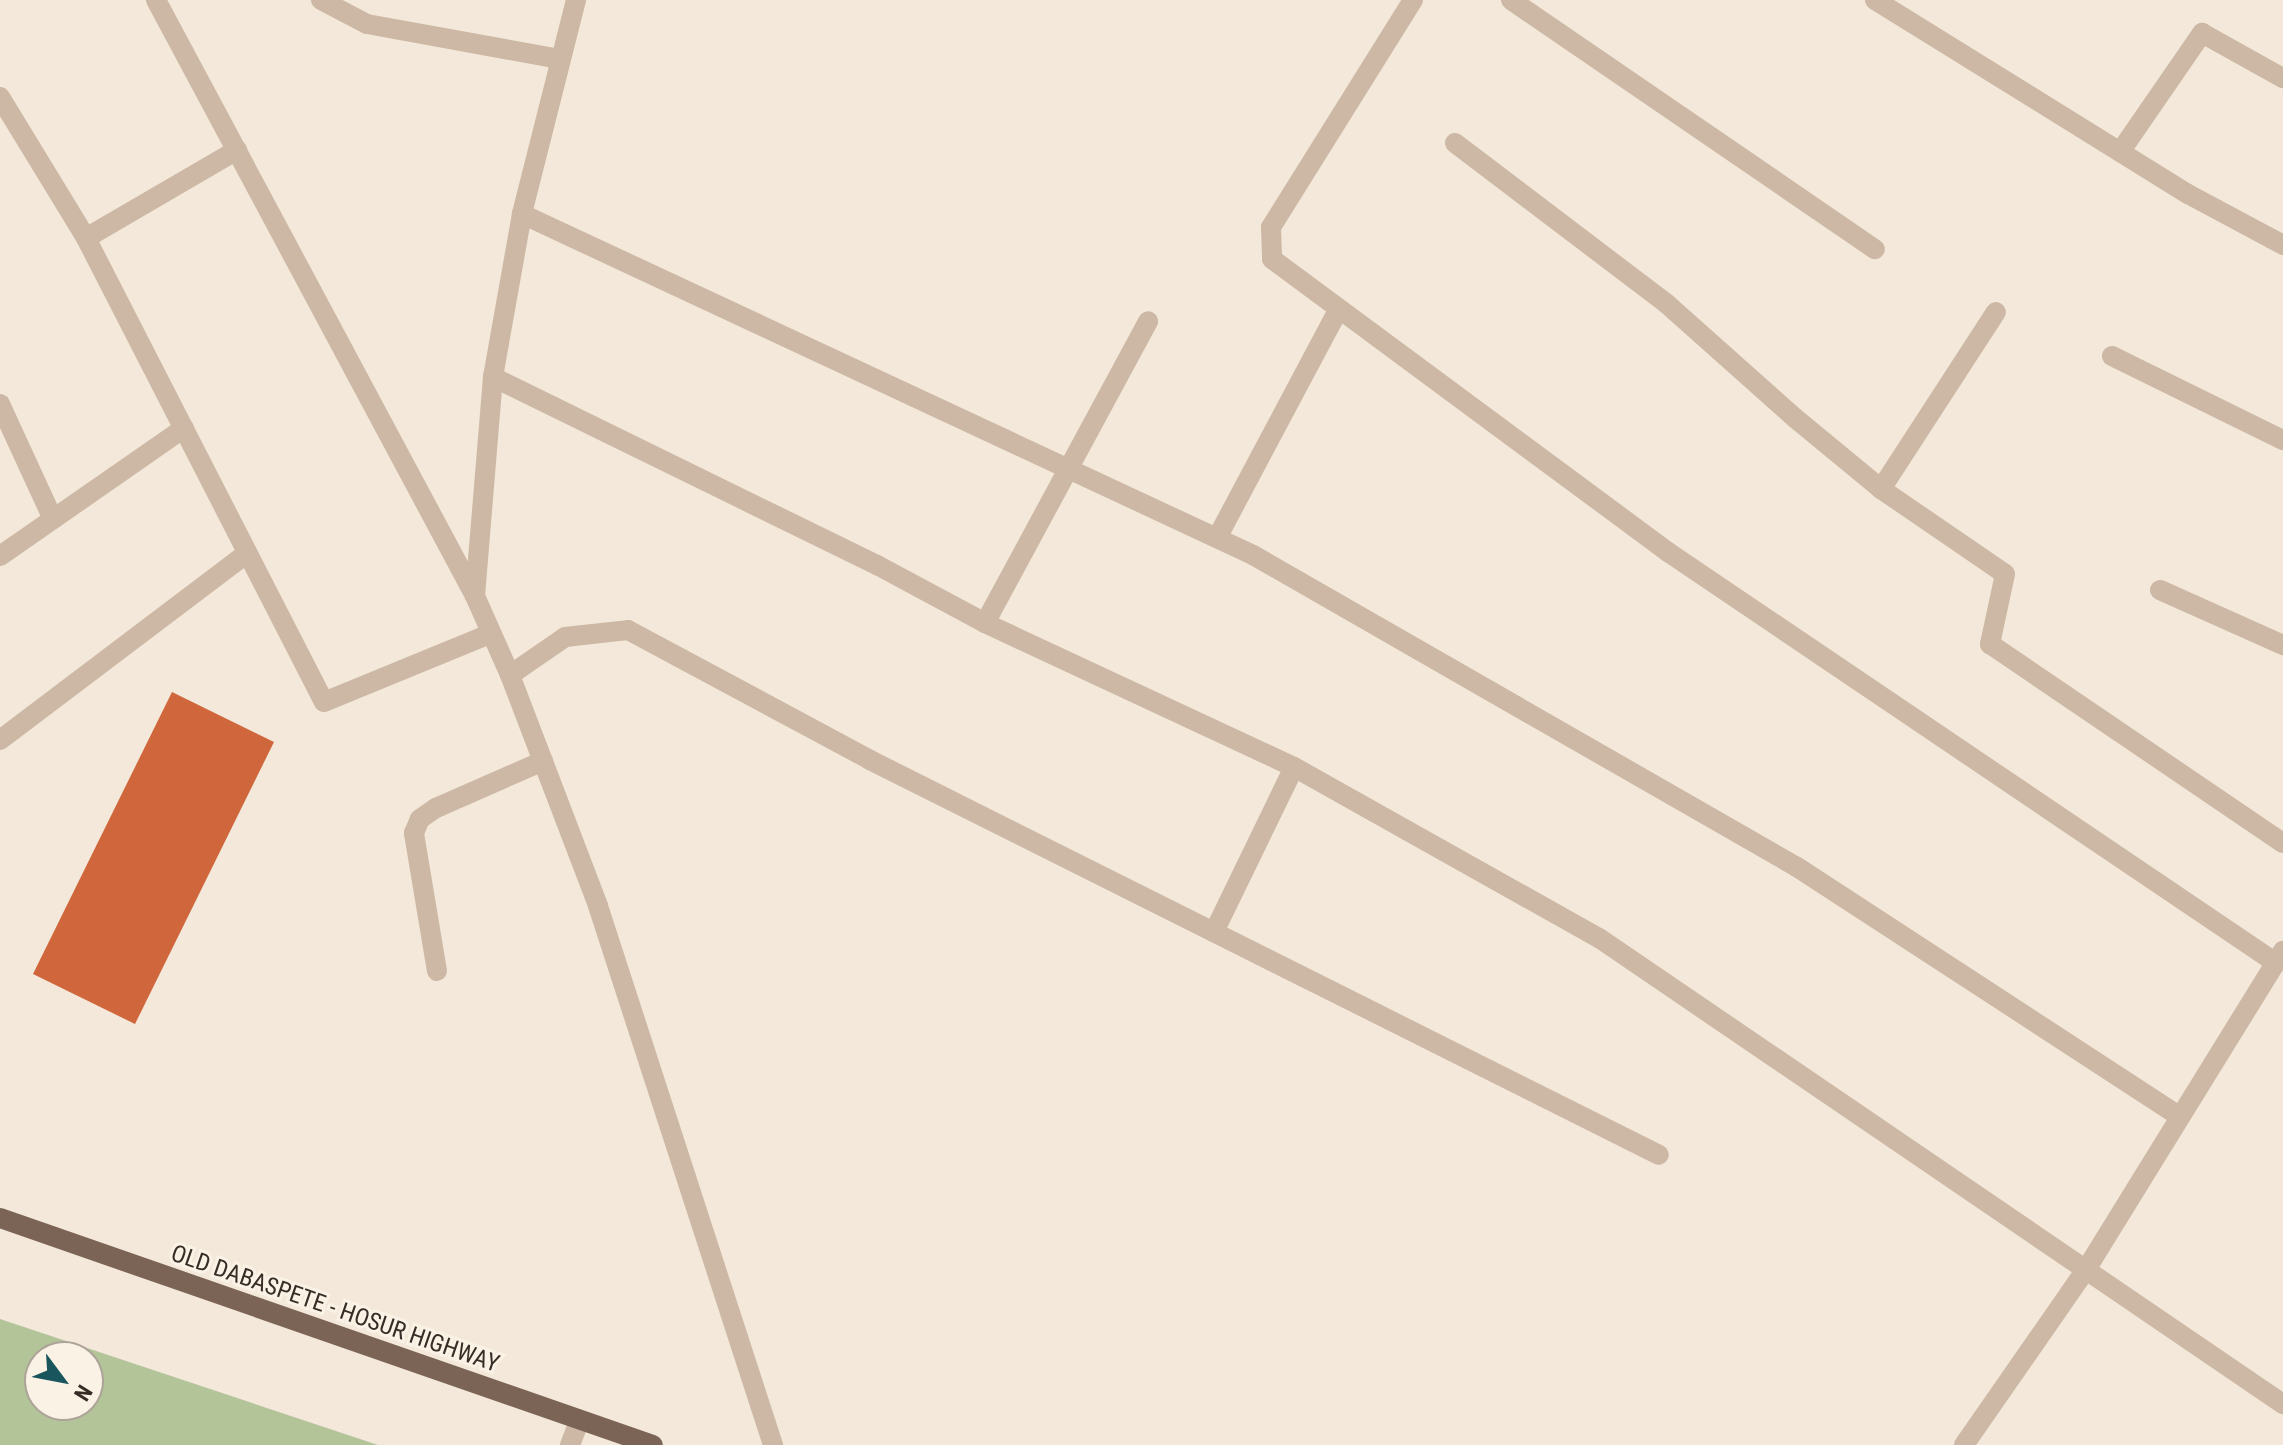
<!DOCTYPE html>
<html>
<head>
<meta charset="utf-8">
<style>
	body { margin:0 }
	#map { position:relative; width:2283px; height:1445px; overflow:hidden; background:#f3e8d9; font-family:"Roboto Condensed",sans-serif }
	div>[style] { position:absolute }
	.green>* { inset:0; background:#b3c498 }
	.building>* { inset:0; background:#d0663b }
	.street>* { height:20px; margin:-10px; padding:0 10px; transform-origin:10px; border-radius:10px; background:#ccb8a4 }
	.primary>* { height:20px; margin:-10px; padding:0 10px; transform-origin:10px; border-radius:10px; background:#7b6456 }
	span { translate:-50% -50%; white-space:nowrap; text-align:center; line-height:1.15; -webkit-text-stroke:6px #fbf2e6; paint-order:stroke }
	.street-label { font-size:24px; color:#372d26 }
	.north { position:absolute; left:24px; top:1341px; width:80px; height:80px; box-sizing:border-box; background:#fbf2e6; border:2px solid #ada399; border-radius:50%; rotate:122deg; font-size:22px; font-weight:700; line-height:32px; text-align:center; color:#372d26 }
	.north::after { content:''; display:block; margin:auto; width:28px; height:36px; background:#19555c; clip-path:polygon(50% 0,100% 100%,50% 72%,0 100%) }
</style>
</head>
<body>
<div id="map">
	<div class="green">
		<i style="clip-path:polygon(evenodd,0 1319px,378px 1445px,0 1445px,0 1319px,40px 1357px,88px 1357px,88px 1405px,40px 1405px,40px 1357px)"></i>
	</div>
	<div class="building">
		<i style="clip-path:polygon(172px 692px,274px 742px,135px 1024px,33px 974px)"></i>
	</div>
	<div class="street">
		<i style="left:156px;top:0;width:676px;rotate:61.84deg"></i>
		<i style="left:321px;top:0;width:52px;rotate:27.6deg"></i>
		<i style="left:367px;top:24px;width:195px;rotate:10.3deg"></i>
		<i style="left:576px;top:0;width:221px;rotate:104.2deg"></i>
		<i style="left:522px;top:214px;width:166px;rotate:100.1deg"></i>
		<i style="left:493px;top:377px;width:220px;rotate:94.7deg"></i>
		<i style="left:475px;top:596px;width:86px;rotate:66.1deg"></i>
		<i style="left:510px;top:675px;width:247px;rotate:69.1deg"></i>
		<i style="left:598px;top:906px;width:567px;rotate:72.01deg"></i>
		<i style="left:1413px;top:0;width:268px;rotate:122deg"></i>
		<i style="left:1271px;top:227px;width:32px;rotate:88deg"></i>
		<i style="left:1272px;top:259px;width:493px;rotate:36.5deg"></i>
		<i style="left:1668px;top:552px;width:734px;rotate:34.06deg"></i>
		<i style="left:1511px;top:0;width:441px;rotate:34.4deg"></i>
		<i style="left:1875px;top:0;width:368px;rotate:31.8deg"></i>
		<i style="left:2188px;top:194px;width:108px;rotate:28.2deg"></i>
		<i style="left:0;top:97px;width:165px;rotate:58.6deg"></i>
		<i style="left:86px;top:238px;width:521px;rotate:62.85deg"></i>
		<i style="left:324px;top:702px;width:179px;rotate:-22.3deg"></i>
		<i style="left:1455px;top:143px;width:266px;rotate:37.2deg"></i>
		<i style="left:1667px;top:304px;width:171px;rotate:41.7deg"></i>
		<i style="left:1795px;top:418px;width:112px;rotate:39.5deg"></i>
		<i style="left:1881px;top:489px;width:150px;rotate:34.4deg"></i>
		<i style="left:2005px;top:574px;width:72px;rotate:102.1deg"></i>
		<i style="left:1990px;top:644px;width:354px;rotate:34.2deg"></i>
		<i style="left:2120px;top:152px;width:145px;rotate:-55.4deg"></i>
		<i style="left:2202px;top:33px;width:93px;rotate:29.1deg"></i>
		<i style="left:522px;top:214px;width:807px;rotate:25.01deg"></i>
		<i style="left:1253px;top:555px;width:627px;rotate:29.84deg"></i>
		<i style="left:1797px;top:867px;width:457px;rotate:33.1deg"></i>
		<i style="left:86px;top:238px;width:175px;rotate:-30.2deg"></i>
		<i style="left:2112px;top:356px;width:191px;rotate:26.2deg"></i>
		<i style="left:493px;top:377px;width:428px;rotate:26.1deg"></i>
		<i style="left:877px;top:565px;width:123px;rotate:28.2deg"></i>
		<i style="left:985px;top:623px;width:341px;rotate:25deg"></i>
		<i style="left:1294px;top:767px;width:350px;rotate:29.3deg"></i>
		<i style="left:1599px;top:938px;width:828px;rotate:34.27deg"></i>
		<i style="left:0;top:404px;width:124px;rotate:65.3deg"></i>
		<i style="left:1881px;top:489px;width:211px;rotate:-57deg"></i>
		<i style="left:1217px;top:538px;width:259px;rotate:-62deg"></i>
		<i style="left:0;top:556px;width:224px;rotate:-34.8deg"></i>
		<i style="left:2160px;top:590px;width:135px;rotate:24.1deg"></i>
		<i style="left:985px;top:623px;width:343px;rotate:-61.6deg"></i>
		<i style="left:510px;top:675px;width:67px;rotate:-34.6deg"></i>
		<i style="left:565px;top:637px;width:63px;rotate:-6.3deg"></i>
		<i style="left:628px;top:630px;width:275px;rotate:28.2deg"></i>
		<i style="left:870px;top:760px;width:882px;rotate:26.59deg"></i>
		<i style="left:0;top:740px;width:308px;rotate:-37.1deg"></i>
		<i style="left:1214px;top:932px;width:183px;rotate:-64.1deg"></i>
		<i style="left:437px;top:971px;width:140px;rotate:-99.5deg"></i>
		<i style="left:414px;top:833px;width:15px;rotate:-67deg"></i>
		<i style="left:420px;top:819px;width:19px;rotate:-35deg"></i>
		<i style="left:436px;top:808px;width:117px;rotate:-23.7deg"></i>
		<i style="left:570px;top:1445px;width:25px;rotate:-69deg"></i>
		<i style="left:1964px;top:1445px;width:216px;rotate:-55.2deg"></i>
		<i style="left:2087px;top:1268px;width:373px;rotate:-58.3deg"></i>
	</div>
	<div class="primary">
		<i style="left:0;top:1218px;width:691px;rotate:19.17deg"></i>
	</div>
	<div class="street-label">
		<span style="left:335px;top:1309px;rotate:19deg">OLD DABASPETE - HOSUR HIGHWAY</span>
	</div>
	<div class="north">N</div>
</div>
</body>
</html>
